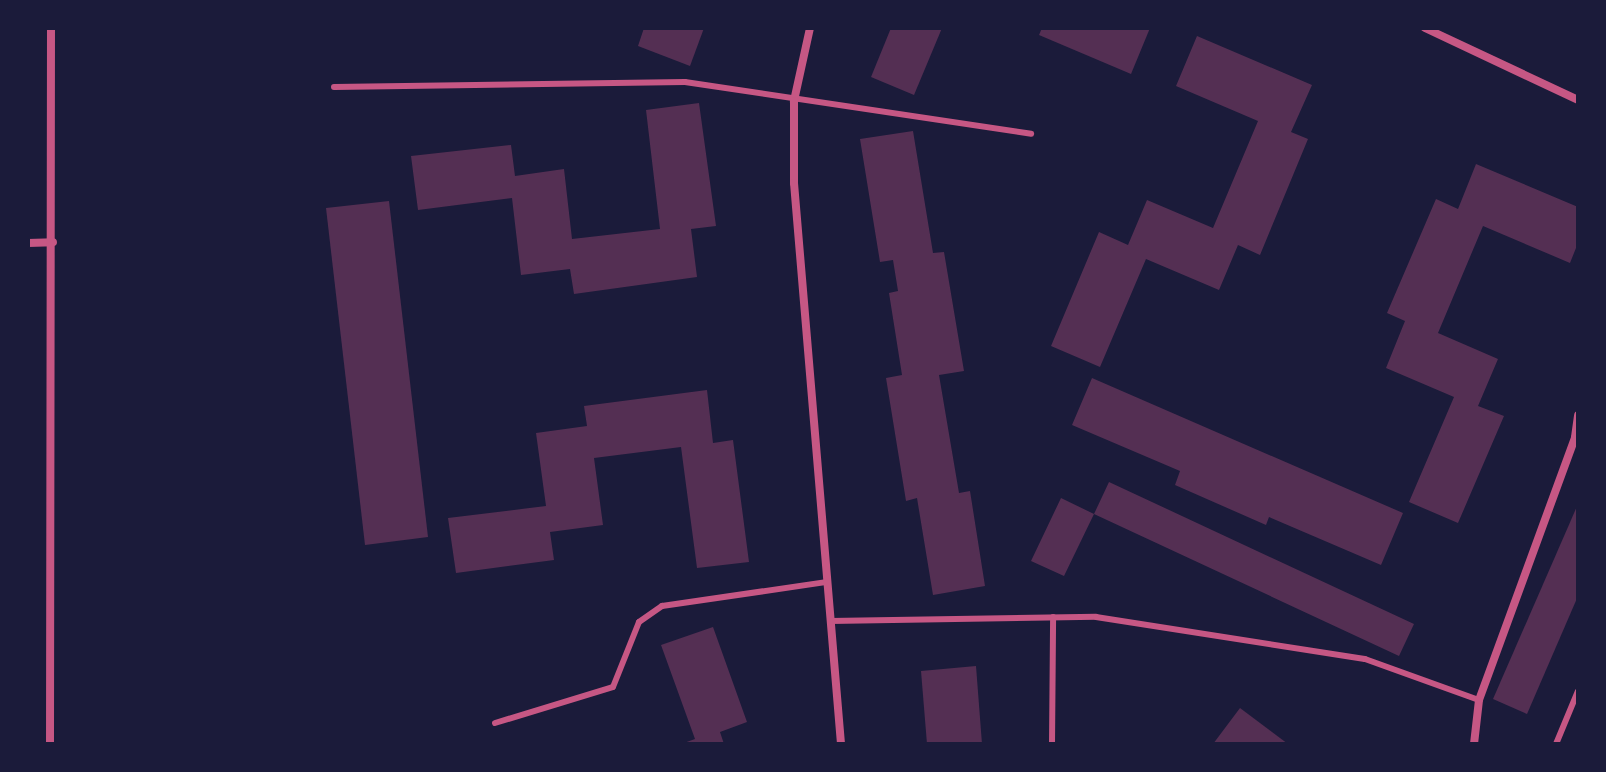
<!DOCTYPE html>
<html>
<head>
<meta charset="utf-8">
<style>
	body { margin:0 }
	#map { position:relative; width:1606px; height:772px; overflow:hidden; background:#1b1b3a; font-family:"Sofia Sans Condensed",sans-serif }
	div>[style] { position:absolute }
	.building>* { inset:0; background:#542f53 }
	.service>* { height:6px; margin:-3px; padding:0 3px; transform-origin:3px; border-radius:3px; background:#c65784 }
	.minor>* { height:8px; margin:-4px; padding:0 4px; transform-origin:4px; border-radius:4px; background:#c65784 }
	span { translate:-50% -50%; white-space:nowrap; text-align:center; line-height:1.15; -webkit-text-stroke:7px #1b1b3a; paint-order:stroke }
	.frame { position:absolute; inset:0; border:30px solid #1b1b3a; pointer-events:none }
</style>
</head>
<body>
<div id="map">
	<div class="building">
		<i style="clip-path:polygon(644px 28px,704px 28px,690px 66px,638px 46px)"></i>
		<i style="clip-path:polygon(891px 28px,942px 28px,914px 95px,871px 77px)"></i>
		<i style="clip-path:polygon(1042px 28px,1150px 28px,1131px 74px,1039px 35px)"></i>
		<i style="clip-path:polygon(1197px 36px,1312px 85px,1291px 132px,1308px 139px,1260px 255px,1238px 245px,1219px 290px,1146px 259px,1100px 367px,1051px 346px,1099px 232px,1128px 245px,1147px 200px,1213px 228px,1258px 121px,1176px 86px)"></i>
		<i style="clip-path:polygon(699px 103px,716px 226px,691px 229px,697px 277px,574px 294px,570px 269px,521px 275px,512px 198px,418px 210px,411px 156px,511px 145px,515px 176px,564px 169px,572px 239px,660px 229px,646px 110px)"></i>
		<i style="clip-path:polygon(913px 131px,933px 253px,944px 252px,964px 371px,939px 375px,959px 493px,970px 491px,985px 586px,933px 595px,917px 498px,906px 501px,886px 378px,902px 375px,889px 293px,898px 291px,893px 260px,880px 262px,860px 139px)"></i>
		<i style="clip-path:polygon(1476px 164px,1578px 207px,1578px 243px,1570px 263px,1483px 226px,1438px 333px,1498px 359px,1478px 406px,1504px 416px,1458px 523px,1409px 502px,1454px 397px,1386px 368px,1405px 321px,1387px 313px,1436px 199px,1458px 209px)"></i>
		<i style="clip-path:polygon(389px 201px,428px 537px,365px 545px,326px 208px)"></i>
		<i style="clip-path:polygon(1092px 378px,1403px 513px,1381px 565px,1269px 517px,1266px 525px,1175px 485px,1180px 471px,1072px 425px)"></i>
		<i style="clip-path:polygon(707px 390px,713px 443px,733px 440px,749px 562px,697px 568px,681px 447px,594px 458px,603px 525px,550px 532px,554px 560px,456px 573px,448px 518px,546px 506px,536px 433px,587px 426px,584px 406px)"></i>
		<i style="clip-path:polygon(1109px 482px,1414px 624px,1399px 656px,1094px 514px,1064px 576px,1031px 561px,1061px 498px,1094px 514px)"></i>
		<i style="clip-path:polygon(1578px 504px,1578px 596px,1527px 714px,1493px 699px)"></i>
		<i style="clip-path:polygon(713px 627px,747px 722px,720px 732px,724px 744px,681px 744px,695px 739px,661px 645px)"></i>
		<i style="clip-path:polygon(976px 666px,982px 744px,927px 744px,921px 671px)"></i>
		<i style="clip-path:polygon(1240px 708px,1288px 744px,1213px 744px)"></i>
	</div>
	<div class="service">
		<i style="left:334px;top:87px;width:351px;rotate:-0.8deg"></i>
		<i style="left:685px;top:82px;width:350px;rotate:8.5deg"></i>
		<i style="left:830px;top:621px;width:266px;rotate:-0.9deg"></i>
		<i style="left:1096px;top:617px;width:272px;rotate:8.9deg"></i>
		<i style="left:1365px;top:659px;width:121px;rotate:19.8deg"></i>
		<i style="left:495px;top:723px;width:123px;rotate:-17deg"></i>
		<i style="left:613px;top:687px;width:70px;rotate:-68.2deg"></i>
		<i style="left:639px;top:622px;width:28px;rotate:-35deg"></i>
		<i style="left:662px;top:606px;width:167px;rotate:-8.3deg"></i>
		<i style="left:1052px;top:744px;width:127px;rotate:-89.5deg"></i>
		<i style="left:1556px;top:744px;width:57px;rotate:-67.5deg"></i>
	</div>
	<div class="minor">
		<i style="left:810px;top:28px;width:75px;rotate:102.4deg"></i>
		<i style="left:794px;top:101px;width:82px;rotate:90deg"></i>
		<i style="left:794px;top:183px;width:563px;rotate:85.21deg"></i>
		<i style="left:1425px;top:28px;width:169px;rotate:25.2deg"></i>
		<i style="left:28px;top:243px;width:25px;rotate:-2deg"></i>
		<i style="left:50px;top:744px;width:716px;rotate:-89.92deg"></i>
		<i style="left:1474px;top:744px;width:44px;rotate:-83.5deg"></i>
		<i style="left:1479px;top:700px;width:280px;rotate:-69.9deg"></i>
		<i style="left:1575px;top:437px;width:22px;rotate:-82deg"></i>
	</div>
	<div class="frame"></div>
</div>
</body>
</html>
